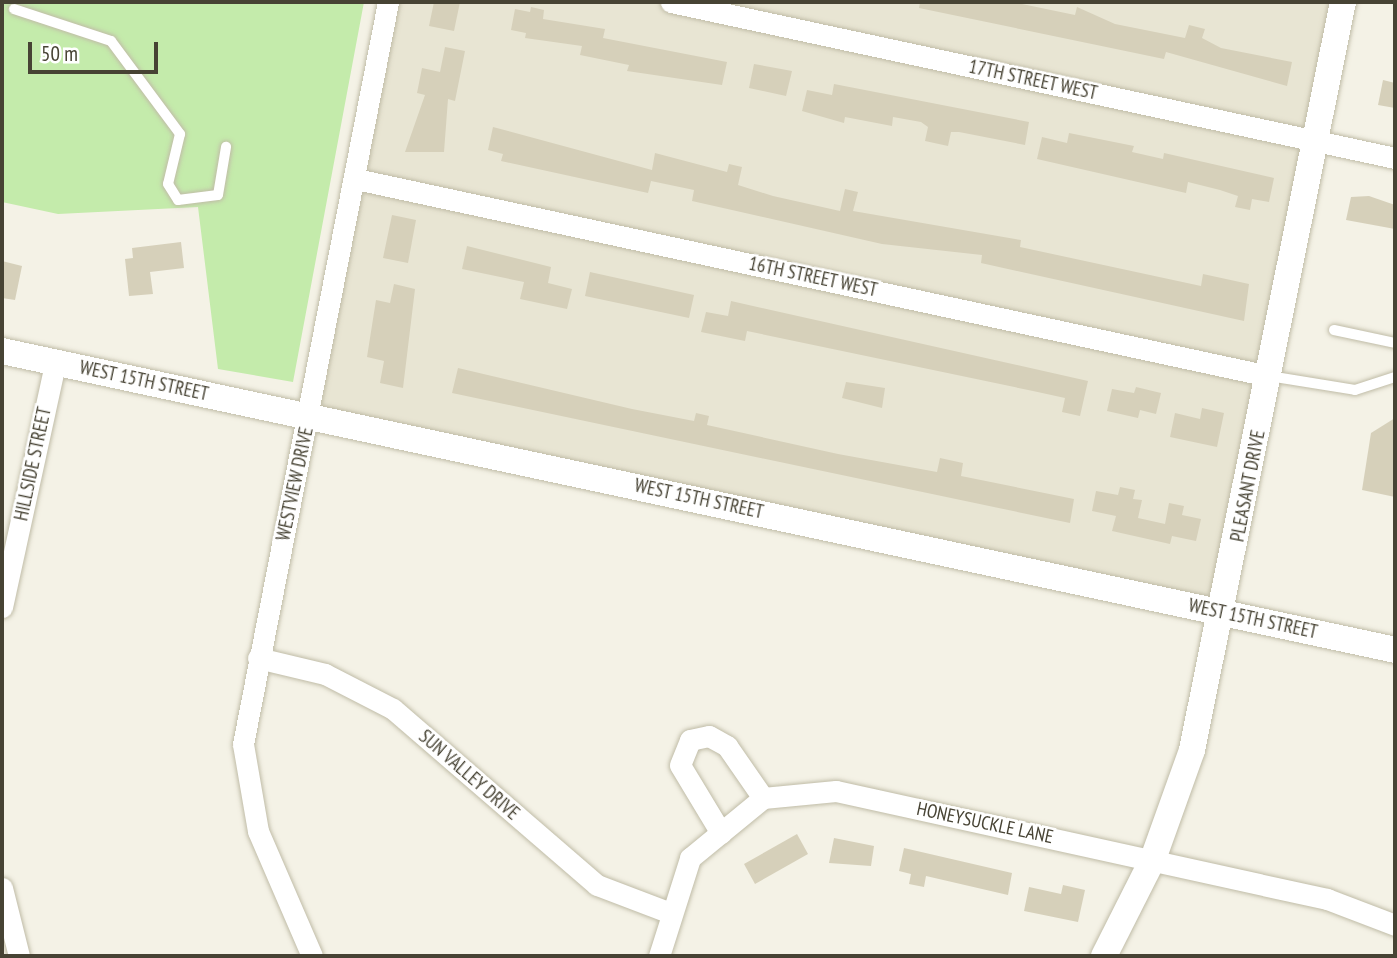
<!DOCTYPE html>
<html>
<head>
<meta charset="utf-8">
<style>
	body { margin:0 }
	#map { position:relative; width:1397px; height:958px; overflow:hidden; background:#f4f2e6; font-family:"PT Sans Narrow",sans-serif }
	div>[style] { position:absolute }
	.residential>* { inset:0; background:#e8e5d3 }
	.green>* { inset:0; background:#c4ebab }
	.building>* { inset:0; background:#d6d0ba }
	.roads { filter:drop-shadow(0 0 2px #c0bca7) drop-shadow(0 0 2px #c0bca7) }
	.service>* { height:10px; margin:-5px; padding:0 5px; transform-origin:5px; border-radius:5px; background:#fff }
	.minor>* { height:21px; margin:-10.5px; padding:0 10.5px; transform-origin:10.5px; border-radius:10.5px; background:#fff }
	.tertiary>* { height:26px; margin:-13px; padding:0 13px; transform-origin:13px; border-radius:13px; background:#fff }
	span { translate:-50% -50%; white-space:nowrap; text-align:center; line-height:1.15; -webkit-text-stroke:5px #fff; paint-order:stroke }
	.street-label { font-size:19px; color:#474334 }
	.frame { position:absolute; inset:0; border:4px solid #474334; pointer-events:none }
	.scale { position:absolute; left:28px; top:42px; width:130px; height:32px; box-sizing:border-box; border:4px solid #474334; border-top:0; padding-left:9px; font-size:21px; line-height:24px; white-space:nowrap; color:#474334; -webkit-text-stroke:5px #fff; paint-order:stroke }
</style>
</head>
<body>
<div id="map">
	<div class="residential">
		<i style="clip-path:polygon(388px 2px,1343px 2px,1223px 613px,310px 415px)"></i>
	</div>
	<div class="green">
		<i style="clip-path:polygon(2px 2px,364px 2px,293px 382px,218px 369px,198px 207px,58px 214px,2px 202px)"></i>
	</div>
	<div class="building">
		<i style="clip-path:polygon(434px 2px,460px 2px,454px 31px,429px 26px)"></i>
		<i style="clip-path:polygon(920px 2px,1012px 2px,1075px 15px,1077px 7px,1115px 24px,1185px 38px,1189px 25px,1205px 29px,1202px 38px,1221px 48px,1292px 62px,1287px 86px,1166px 52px,1164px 59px,919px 8px)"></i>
		<i style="clip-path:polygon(531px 7px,544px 10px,543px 19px,605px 29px,603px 38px,727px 62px,722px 85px,627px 71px,629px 65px,580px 55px,582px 46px,525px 38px,526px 33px,511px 30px,515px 9px,530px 12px)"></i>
		<i style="clip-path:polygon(445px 47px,465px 51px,455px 101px,448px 99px,444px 152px,405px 152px,425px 95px,417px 93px,422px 68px,440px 72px)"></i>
		<i style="clip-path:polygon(754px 64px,792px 71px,786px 96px,749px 88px)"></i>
		<i style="clip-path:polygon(1383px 80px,1395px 83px,1395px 108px,1378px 105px)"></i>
		<i style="clip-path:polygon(834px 84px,1029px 122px,1025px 145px,959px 132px,951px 132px,948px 146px,925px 141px,928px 127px,921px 122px,893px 117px,892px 126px,845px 117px,844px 123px,802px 111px,807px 90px,832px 95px)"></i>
		<i style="clip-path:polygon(493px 127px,652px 170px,655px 153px,727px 172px,729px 164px,742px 167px,738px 185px,773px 196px,840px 211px,845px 189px,858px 192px,853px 211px,1021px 240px,1020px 247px,1201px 286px,1203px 274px,1249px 284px,1244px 321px,981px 263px,982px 255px,882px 244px,732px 210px,692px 201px,694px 190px,651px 181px,648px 193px,501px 161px,503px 154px,488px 150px)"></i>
		<i style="clip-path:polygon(1069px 133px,1134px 146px,1132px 152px,1163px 159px,1164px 153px,1274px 178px,1269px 202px,1252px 199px,1250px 210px,1235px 207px,1238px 196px,1220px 190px,1188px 182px,1186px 193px,1037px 159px,1042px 137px,1067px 143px)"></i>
		<i style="clip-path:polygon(1369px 196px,1395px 205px,1395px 229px,1346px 220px,1351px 197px)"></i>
		<i style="clip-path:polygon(392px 215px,416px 220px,408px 263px,383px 258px)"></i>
		<i style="clip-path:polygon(181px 242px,184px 268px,150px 272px,153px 294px,129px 296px,125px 259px,133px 258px,132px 248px)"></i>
		<i style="clip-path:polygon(467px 246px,551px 267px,548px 283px,572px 289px,567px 309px,520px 299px,524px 282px,462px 269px)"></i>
		<i style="clip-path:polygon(2px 261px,22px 266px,15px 300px,2px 298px)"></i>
		<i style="clip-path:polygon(590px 272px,694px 295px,689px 318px,585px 296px)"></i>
		<i style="clip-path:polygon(394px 284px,415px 289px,403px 388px,380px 383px,384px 361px,367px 357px,376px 300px,390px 303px)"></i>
		<i style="clip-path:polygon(731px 301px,1088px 381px,1080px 416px,1062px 412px,1065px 398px,1033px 391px,747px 331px,745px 341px,701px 332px,706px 312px,728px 316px)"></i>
		<i style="clip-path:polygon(458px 368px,632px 409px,694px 421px,696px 413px,709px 416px,707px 425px,838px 454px,937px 472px,940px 458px,963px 463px,961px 476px,1074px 499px,1070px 523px,452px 393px)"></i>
		<i style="clip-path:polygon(846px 382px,885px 388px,882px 408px,842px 398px)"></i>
		<i style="clip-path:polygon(1136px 387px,1161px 393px,1156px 414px,1140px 410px,1138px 418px,1107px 411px,1112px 389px,1134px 393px)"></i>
		<i style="clip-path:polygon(1202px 408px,1224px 413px,1217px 447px,1170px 437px,1175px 413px,1200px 419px)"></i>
		<i style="clip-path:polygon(1395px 418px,1395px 497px,1362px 490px,1371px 433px)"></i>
		<i style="clip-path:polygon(1120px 487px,1135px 490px,1133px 499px,1142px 500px,1138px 518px,1165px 524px,1169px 503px,1184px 506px,1182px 515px,1201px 519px,1196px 541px,1172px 536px,1170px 544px,1112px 531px,1116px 516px,1092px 511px,1096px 491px,1118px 495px)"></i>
		<i style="clip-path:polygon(797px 834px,808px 854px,755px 884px,744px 864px)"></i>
		<i style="clip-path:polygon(834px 838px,874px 846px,871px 866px,829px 863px)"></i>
		<i style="clip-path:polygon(904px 848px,1012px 873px,1008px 895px,926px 876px,924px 887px,909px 884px,911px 874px,899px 871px)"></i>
		<i style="clip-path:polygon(1063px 885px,1085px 890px,1078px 922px,1024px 911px,1029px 887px,1061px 894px)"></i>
	</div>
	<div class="roads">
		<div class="service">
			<i style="left:14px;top:9px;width:102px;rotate:18.3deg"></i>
			<i style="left:111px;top:41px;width:116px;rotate:53.4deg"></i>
			<i style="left:180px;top:134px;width:51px;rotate:103.5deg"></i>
			<i style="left:168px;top:184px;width:19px;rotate:58deg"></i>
			<i style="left:178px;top:200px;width:40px;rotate:-7.1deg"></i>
			<i style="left:218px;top:195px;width:49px;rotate:-80.5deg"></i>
			<i style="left:1334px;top:330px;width:62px;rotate:12deg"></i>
			<i style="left:1269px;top:376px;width:87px;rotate:9.2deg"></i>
			<i style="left:1355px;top:390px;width:42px;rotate:-18deg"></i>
		</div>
		<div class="minor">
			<i style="left:671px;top:2px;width:741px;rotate:12.16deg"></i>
			<i style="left:356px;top:179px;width:934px;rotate:12.18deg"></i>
			<i style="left:2px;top:607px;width:250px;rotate:-77.7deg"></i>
			<i style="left:258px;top:658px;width:69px;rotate:13.4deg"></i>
			<i style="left:325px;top:674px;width:76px;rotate:27.2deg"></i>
			<i style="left:393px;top:709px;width:269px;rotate:40.8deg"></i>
			<i style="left:597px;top:885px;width:76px;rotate:20.8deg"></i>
			<i style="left:721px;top:833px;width:79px;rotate:-121.1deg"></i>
			<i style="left:680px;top:765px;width:27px;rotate:-68deg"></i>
			<i style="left:690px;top:740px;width:19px;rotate:-12deg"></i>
			<i style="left:709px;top:736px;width:21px;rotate:29deg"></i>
			<i style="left:727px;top:746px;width:63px;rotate:55.3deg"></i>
			<i style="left:2px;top:888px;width:70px;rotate:76deg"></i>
			<i style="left:312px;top:956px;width:136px;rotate:-113.4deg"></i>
			<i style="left:258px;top:831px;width:88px;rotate:-99.8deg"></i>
			<i style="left:243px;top:744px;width:756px;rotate:-78.94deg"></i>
			<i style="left:659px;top:956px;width:103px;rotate:-72.4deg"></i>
			<i style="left:690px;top:858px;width:94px;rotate:-39.4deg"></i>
			<i style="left:763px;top:798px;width:73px;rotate:-5.5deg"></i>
			<i style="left:836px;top:791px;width:503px;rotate:12.41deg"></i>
			<i style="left:1327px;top:899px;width:73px;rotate:20.9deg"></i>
		</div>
		<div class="tertiary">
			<i style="left:2px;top:351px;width:1425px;rotate:12.11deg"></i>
			<i style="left:1104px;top:956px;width:109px;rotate:-63.2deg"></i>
			<i style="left:1153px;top:859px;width:116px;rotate:-70.3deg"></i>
			<i style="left:1192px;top:750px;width:763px;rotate:-78.59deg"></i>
		</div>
	</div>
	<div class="street-label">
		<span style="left:1033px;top:80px;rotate:12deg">17TH STREET WEST</span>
		<span style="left:813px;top:277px;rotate:12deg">16TH STREET WEST</span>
		<span style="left:144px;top:381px;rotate:12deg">WEST 15TH STREET</span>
		<span style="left:33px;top:464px;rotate:-78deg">HILLSIDE STREET</span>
		<span style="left:295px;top:484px;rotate:-78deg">WESTVIEW DRIVE</span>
		<span style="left:1248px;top:486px;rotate:-79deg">PLEASANT DRIVE</span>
		<span style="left:699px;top:499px;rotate:12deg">WEST 15TH STREET</span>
		<span style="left:1253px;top:619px;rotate:12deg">WEST 15TH STREET</span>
		<span style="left:469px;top:775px;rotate:41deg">SUN VALLEY DRIVE</span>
		<span style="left:985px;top:823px;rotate:12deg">HONEYSUCKLE LANE</span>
	</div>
	<div class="frame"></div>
	<div class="scale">50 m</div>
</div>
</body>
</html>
